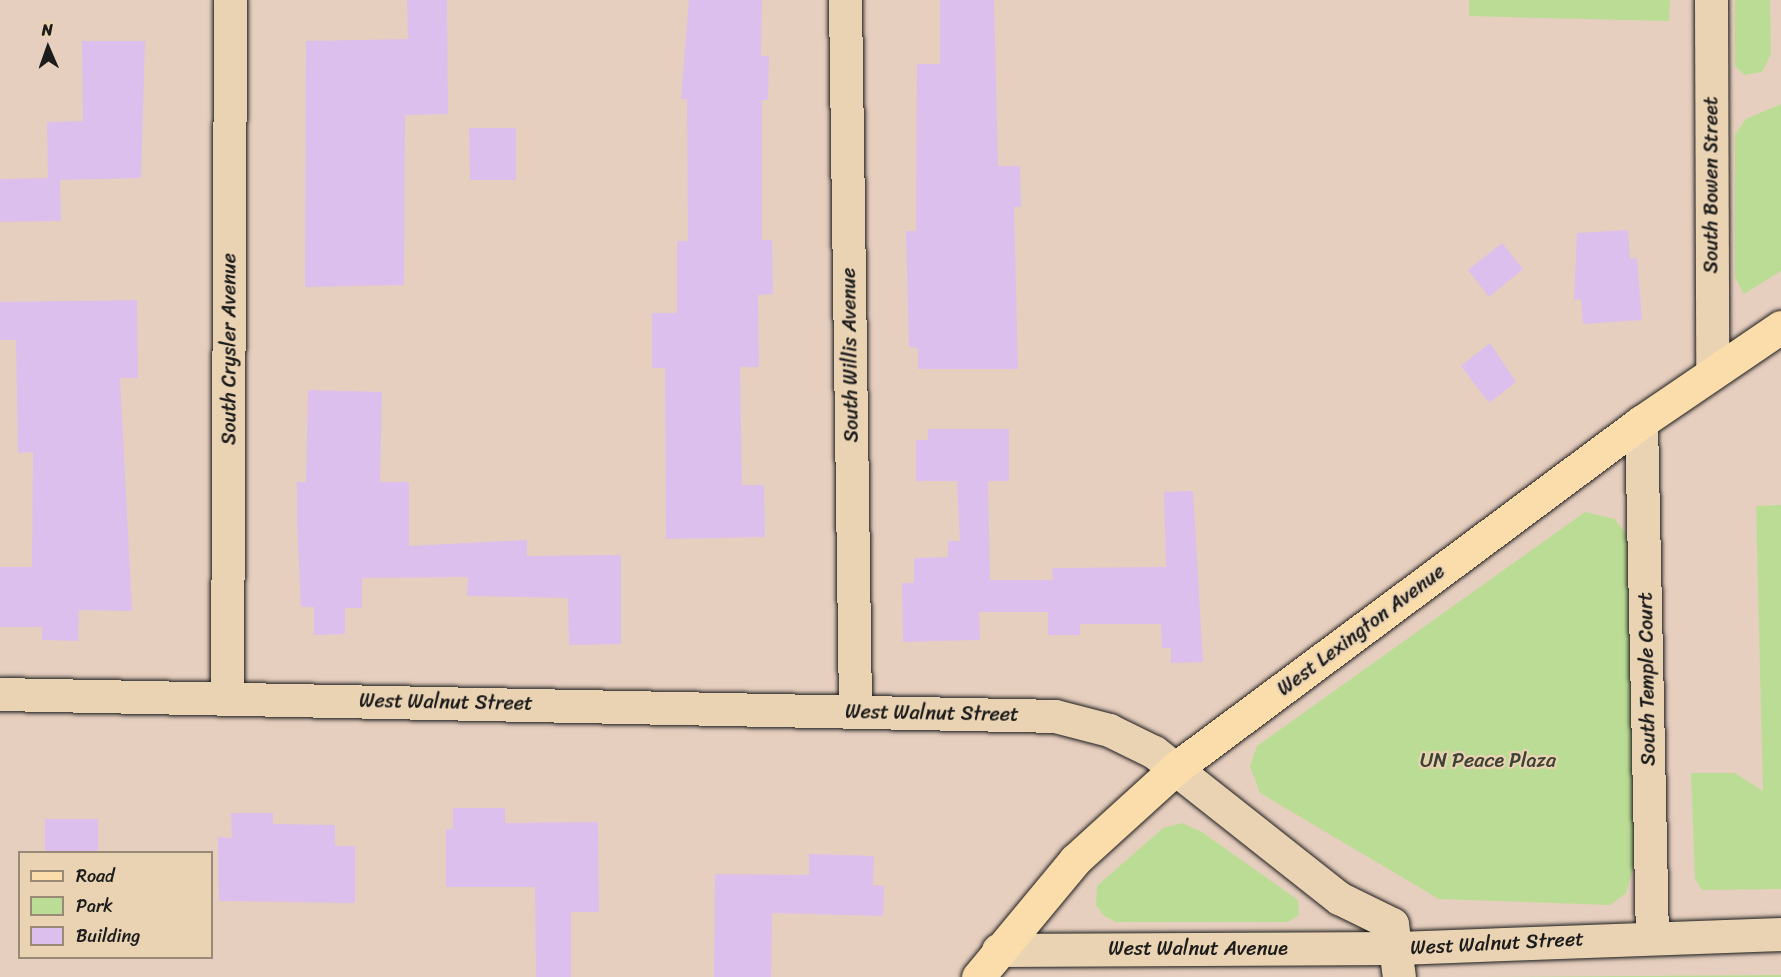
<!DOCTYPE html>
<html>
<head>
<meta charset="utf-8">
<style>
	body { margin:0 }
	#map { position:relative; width:1781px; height:977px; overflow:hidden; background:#e7cfbf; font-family:Sriracha,sans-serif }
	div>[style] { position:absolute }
	.green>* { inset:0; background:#bbdc95 }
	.building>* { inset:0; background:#dcbfed }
	.roads { filter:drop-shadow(0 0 2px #1c1c1c) drop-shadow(0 0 2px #1c1c1c) }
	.minor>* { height:33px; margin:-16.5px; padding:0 16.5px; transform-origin:16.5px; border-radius:16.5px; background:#ead3b3 }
	.major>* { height:33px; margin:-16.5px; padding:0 16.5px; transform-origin:16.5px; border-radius:16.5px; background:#faddab }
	span { translate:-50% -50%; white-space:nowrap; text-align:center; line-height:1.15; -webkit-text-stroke:4.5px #ead3b3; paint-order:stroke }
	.street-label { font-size:20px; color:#1c1c1c }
	.park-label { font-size:20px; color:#3c4234 }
	.legend { position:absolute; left:18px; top:851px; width:195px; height:108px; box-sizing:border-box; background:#ead3b3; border:2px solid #988a77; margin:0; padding:8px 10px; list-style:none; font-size:18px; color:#1c1c1c }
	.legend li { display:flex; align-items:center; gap:12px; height:30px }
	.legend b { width:30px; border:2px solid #988a77 }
	.north { position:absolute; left:18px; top:18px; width:60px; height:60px; -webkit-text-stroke:4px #ead3b3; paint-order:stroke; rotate:358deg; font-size:16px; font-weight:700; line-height:24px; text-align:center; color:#1c1c1c }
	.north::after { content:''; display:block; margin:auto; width:21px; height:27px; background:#1c1c1c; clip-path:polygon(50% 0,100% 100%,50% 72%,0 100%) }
</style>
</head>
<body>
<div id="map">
	<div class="green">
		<i style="clip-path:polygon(1469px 0,1670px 0,1669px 21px,1469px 16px)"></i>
		<i style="clip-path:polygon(1735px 0,1770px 0,1771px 54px,1762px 72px,1744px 75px,1735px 66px)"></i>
		<i style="clip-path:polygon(1781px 104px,1781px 271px,1744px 294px,1735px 277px,1735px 135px,1746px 119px)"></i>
		<i style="clip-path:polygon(1781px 505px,1781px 889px,1702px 890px,1695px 879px,1691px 773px,1735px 773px,1763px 791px,1756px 506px)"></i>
		<i style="clip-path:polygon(1585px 512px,1615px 519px,1630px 540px,1635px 861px,1626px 893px,1610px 905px,1439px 899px,1260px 793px,1250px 766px,1257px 746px)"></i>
		<i style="clip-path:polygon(1182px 823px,1202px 832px,1298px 900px,1299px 915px,1288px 922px,1116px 922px,1104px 916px,1096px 905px,1097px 886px,1163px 828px)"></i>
		<i style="clip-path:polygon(1781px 975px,1781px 977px,1470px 977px)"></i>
	</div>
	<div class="building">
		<i style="clip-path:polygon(407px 0,447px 0,448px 114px,405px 115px,404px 285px,305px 287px,306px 41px,408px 39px)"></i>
		<i style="clip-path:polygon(689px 0,762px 0,761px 56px,769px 56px,768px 100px,762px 100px,762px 240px,772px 240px,773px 294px,758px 295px,759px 367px,740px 367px,742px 485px,764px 485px,765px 537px,666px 539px,665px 368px,652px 368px,652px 313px,677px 313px,677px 241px,688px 241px,687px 99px,681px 99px)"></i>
		<i style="clip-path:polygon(940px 0,994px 0,998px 166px,1020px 166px,1021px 207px,1014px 207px,1018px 369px,918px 369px,918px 348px,909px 347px,906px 231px,916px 231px,917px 64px,940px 64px)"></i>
		<i style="clip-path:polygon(82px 41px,145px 41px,141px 178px,60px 180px,61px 221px,0 222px,0 179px,48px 178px,47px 122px,83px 121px)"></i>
		<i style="clip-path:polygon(469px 128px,516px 128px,516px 180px,470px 180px)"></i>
		<i style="clip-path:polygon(1628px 230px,1630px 259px,1637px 258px,1642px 320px,1583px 324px,1581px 299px,1574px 300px,1577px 233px)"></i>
		<i style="clip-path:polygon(1502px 243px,1523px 269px,1489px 297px,1468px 270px)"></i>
		<i style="clip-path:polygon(137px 300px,138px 378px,120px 378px,132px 611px,79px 610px,78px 641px,42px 640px,42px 627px,0 627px,0 567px,32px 567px,33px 452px,18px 453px,16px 340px,0 340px,0 302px)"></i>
		<i style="clip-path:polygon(1490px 343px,1516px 382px,1489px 403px,1461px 366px)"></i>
		<i style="clip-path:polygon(308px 390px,382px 392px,380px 482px,409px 482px,409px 546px,527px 540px,527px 556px,621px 555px,621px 644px,569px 645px,568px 598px,467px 596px,468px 577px,362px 578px,362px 608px,345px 608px,345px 634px,314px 635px,314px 607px,301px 607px,297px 522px,297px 482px,306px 482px)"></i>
		<i style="clip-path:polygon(928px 429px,1009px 429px,1009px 481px,988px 481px,990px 580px,1053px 580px,1052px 568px,1166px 567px,1164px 492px,1193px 491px,1203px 662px,1171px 663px,1171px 648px,1162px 648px,1161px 624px,1080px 624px,1080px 635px,1048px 635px,1048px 612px,979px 612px,980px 640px,903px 642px,902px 583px,914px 583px,914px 558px,948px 557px,948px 541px,960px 541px,957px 481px,916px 481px,916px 440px,928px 440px)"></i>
		<i style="clip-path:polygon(453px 808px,505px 808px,505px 823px,598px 822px,599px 912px,571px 912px,571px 977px,536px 977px,535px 887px,446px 887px,446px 829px,453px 829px)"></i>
		<i style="clip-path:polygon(231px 813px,273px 813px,273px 824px,335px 825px,335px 846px,355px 846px,355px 903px,219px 901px,218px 837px,232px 838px)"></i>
		<i style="clip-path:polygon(45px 819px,98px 819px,98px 852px,45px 852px)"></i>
		<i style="clip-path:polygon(809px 854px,874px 856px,873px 885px,884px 886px,883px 916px,772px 913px,771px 977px,714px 977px,715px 874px,809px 875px)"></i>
	</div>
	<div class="roads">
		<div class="minor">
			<i style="left:845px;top:0;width:711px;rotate:89.19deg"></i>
			<i style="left:1711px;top:0;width:371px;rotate:89.8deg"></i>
			<i style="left:1641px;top:422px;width:515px;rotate:88.78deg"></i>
			<i style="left:0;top:694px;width:1055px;rotate:1.19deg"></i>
			<i style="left:1055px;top:716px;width:56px;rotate:14.5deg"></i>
			<i style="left:1109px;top:730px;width:50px;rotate:26.1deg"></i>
			<i style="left:1154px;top:752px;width:236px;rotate:38.3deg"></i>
			<i style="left:1339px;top:898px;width:59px;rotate:26.1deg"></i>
			<i style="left:1392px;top:924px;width:53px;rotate:82.5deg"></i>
			<i style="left:227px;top:698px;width:698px;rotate:-89.75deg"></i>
			<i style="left:998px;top:950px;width:400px;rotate:-0.3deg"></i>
			<i style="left:1398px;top:948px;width:383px;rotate:-2.1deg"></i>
		</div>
		<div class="major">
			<i style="left:978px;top:977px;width:152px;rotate:-50.3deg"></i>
			<i style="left:1075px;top:860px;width:137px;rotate:-42.3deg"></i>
			<i style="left:1176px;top:768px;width:580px;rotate:-36.65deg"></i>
			<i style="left:1641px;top:422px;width:169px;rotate:-34.2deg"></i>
		</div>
	</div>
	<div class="street-label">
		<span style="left:1711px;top:185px;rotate:-90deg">South Bowen Street</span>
		<span style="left:229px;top:349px;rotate:-90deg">South Crysler Avenue</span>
		<span style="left:850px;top:355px;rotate:-91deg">South Willis Avenue</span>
		<span style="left:1361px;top:630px;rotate:-37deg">West Lexington Avenue</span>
		<span style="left:1647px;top:679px;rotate:-91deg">South Temple Court</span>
		<span style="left:446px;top:702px;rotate:1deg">West Walnut Street</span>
		<span style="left:932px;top:713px;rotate:1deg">West Walnut Street</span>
		<span style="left:1497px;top:943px;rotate:-3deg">West Walnut Street</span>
		<span style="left:1198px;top:948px">West Walnut Avenue</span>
	</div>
	<div class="park-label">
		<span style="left:1488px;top:760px">UN Peace Plaza</span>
	</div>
	<ul class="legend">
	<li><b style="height:8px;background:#faddab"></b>Road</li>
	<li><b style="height:16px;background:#bbdc95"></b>Park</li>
	<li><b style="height:16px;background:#dcbfed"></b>Building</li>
	</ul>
	<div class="north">N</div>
</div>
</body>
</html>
